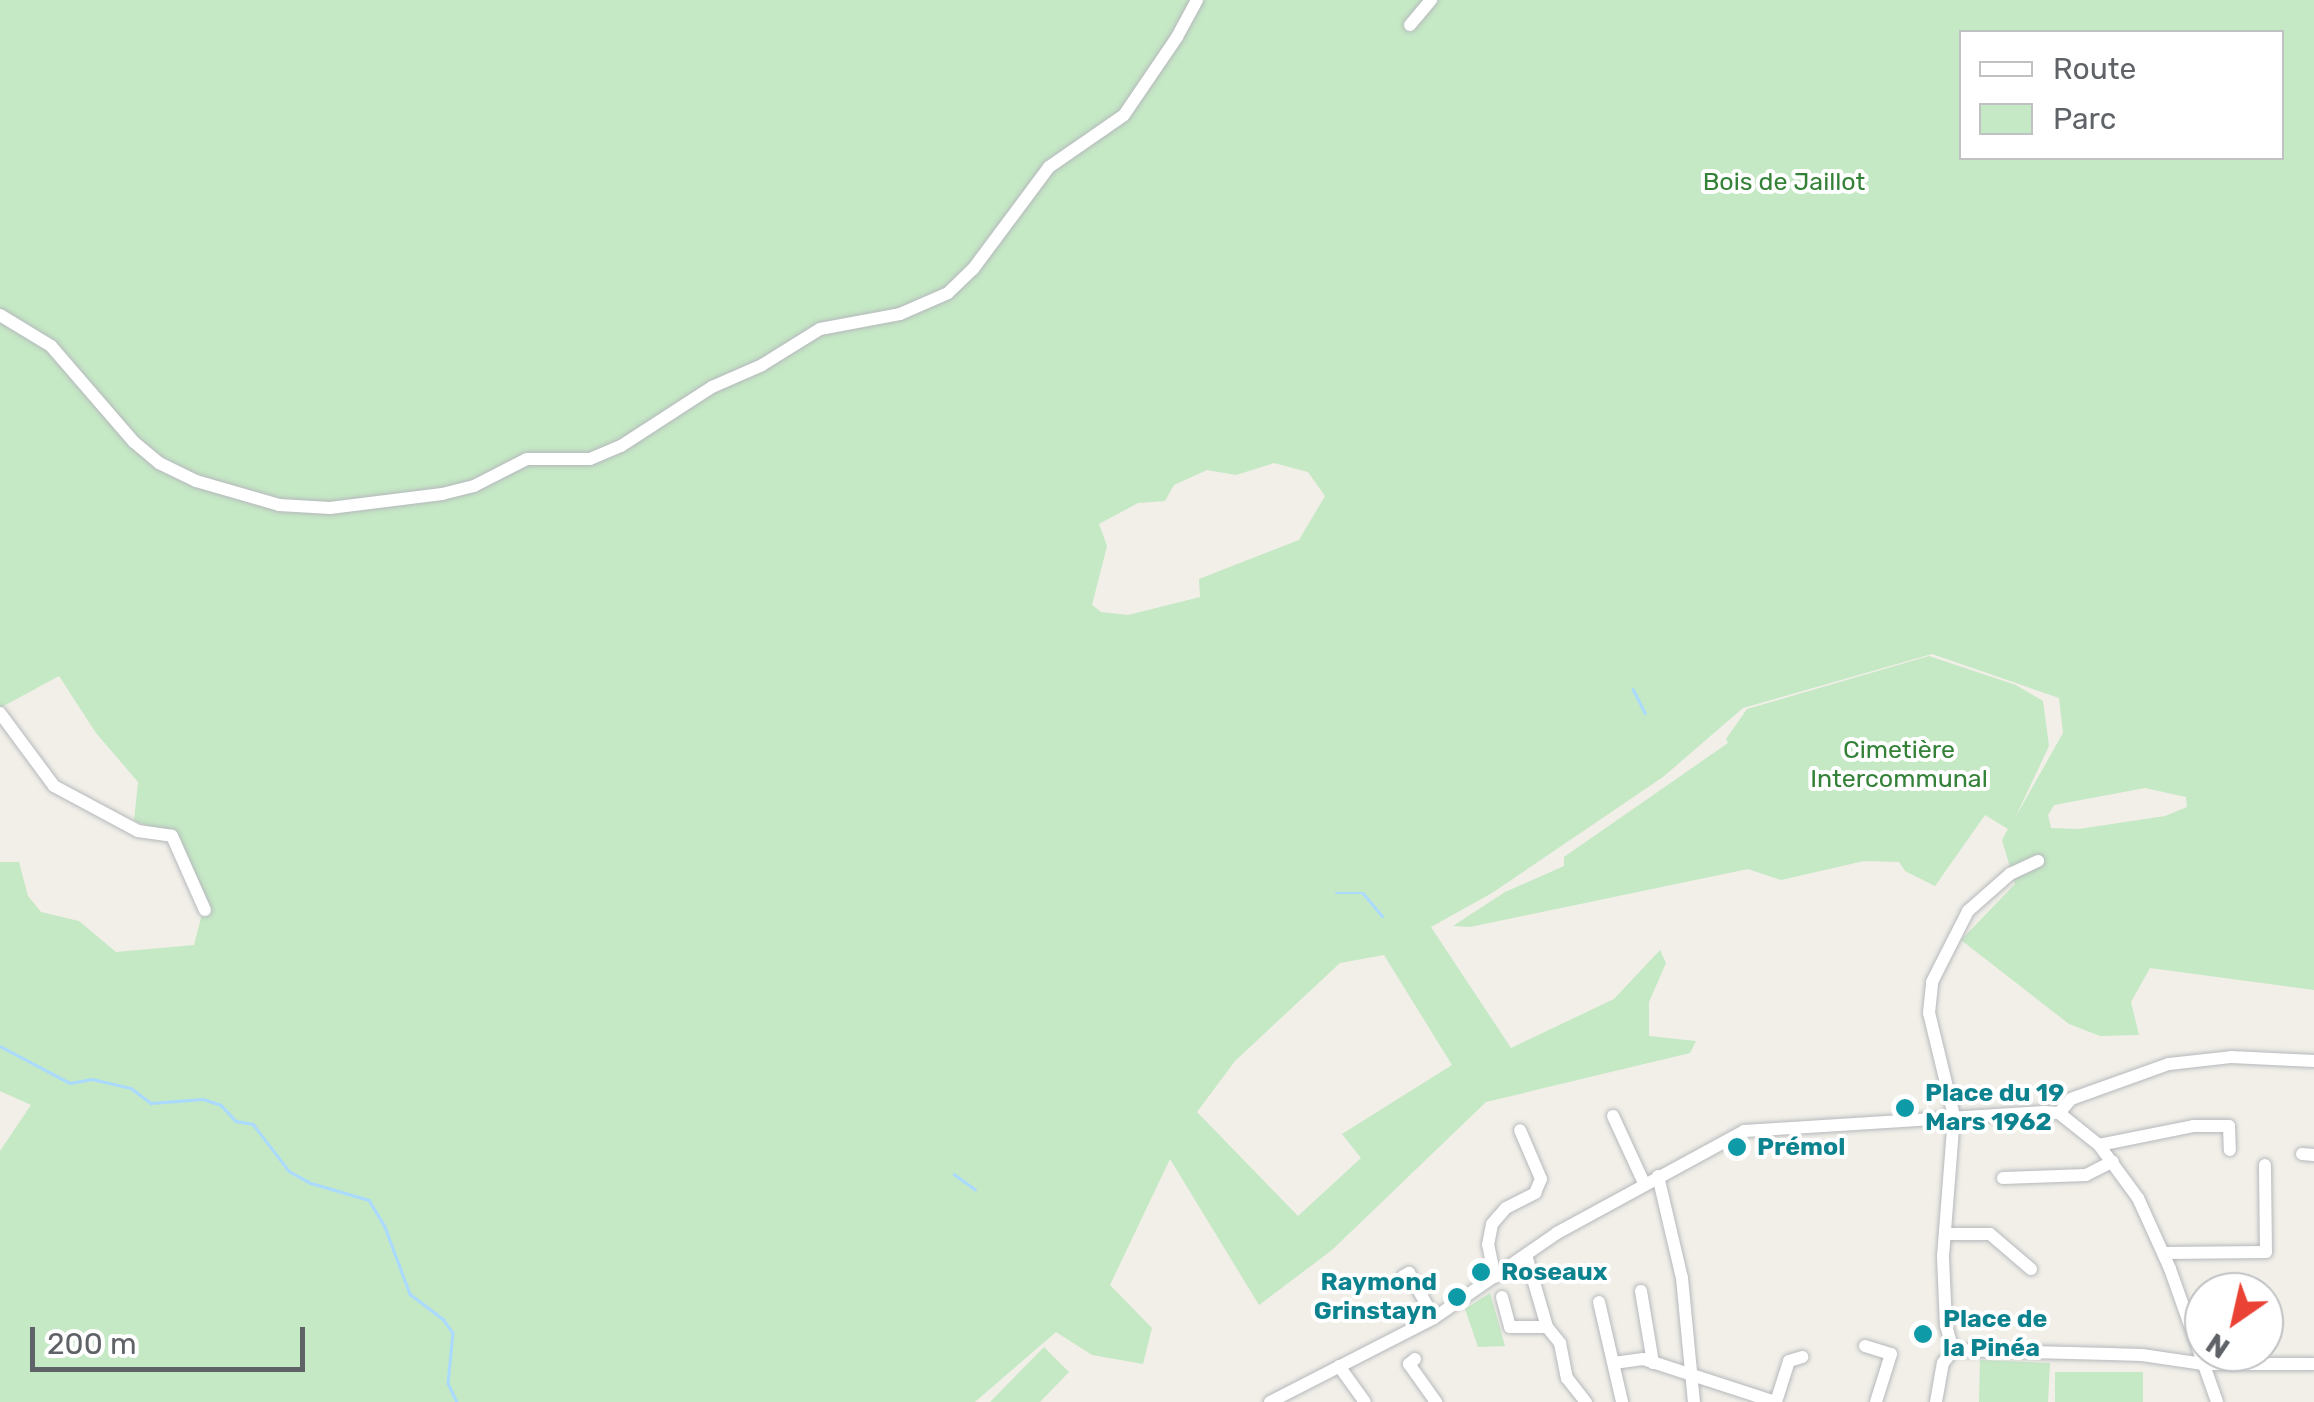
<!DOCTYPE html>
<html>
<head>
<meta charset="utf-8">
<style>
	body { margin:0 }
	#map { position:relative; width:2314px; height:1402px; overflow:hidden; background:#f1efe8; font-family:Rubik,sans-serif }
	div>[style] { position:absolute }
	.green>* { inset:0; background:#c5e8c5 }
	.stream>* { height:2.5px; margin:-1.25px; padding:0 1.25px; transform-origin:1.25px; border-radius:1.25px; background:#aadaff }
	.roads { filter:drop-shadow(0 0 2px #b5b8bc) drop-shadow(0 0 2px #b5b8bc) }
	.minor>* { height:12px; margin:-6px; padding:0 6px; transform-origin:6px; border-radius:6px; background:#fff }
	.dots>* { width:28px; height:28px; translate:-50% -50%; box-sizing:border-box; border:5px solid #fff; border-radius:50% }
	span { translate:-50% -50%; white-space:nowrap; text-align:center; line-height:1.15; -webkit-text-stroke:8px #fff; paint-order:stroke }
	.park-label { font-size:25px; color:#348238 }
	.culture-label { font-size:25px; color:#0d838f; font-weight:700 }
	.left { translate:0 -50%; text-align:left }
	.right { translate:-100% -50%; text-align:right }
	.legend { position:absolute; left:1959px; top:30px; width:325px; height:130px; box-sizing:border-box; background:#fff; border:2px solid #bfc1c3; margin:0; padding:12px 18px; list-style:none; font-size:30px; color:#5f6368 }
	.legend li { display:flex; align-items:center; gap:20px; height:50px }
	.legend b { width:50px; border:2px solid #bfc1c3 }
	.north { position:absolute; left:2184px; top:1272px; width:100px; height:100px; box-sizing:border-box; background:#fff; border:2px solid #bfc1c3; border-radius:50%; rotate:214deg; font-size:28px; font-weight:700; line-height:40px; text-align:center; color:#5f6368 }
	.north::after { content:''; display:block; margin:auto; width:35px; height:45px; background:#ea4335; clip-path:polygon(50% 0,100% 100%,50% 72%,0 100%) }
	.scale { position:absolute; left:30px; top:1327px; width:275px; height:45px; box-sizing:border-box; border:5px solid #5f6368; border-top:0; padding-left:12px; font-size:30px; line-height:35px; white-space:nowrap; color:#5f6368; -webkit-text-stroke:8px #fff; paint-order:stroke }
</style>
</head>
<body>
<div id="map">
	<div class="green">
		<i style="clip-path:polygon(evenodd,0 0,2314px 0,2314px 990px,2150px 968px,2131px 1002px,2139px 1035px,2100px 1036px,2069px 1024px,1961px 940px,2015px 884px,2002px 840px,2008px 829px,1985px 815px,1935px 886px,1905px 871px,1899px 862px,1864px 861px,1781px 880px,1748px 869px,1470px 927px,1453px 926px,1505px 892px,1564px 866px,1564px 857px,1728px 743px,1726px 739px,1747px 709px,1929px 656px,2016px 685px,2043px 701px,2049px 746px,2015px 818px,2063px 733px,2059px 698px,1932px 654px,1743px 708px,1663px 777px,1492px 893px,1431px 927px,1511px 1048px,1614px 999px,1660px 950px,1666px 963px,1649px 1002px,1649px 1036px,1696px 1041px,1690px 1053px,1486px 1102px,1332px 1250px,1259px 1305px,1170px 1159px,1110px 1285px,1152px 1328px,1143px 1364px,1092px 1355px,1056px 1332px,975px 1402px,0 1402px,0 1151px,31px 1105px,0 1091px,0 862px,19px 862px,28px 896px,41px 912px,79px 921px,116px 952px,194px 945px,202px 914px,168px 833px,134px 821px,138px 782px,96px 733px,59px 676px,0 708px,0 0,1962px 32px,2282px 32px,2282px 158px,1962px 158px,1962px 32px,0 0,1274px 463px,1308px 472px,1325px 496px,1299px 540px,1199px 579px,1200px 597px,1128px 615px,1101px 612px,1092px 605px,1107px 546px,1099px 524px,1138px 503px,1165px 501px,1174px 485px,1207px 470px,1236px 475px,1274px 463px,0 0,2145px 788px,2186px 797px,2187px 807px,2165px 816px,2079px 829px,2051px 828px,2048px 815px,2054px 805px,2145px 788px,0 0,1384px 955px,1452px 1065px,1342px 1134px,1361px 1158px,1298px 1216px,1197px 1112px,1235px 1061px,1340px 963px,1384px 955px)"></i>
		<i style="clip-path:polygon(1490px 1293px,1505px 1346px,1478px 1347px,1465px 1309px)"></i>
		<i style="clip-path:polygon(1044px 1347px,1069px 1372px,1040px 1402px,990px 1402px)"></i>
		<i style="clip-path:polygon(1980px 1360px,2050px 1363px,2048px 1402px,1979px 1402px)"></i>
		<i style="clip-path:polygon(2055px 1372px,2143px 1372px,2143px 1402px,2055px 1402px)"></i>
	</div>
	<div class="stream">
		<i style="left:1633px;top:689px;width:27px;rotate:63deg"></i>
		<i style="left:1336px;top:893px;width:27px"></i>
		<i style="left:1363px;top:893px;width:30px;rotate:50deg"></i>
		<i style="left:0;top:1046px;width:79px;rotate:27.9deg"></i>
		<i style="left:70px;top:1083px;width:22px;rotate:-10deg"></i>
		<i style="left:92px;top:1079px;width:40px;rotate:13deg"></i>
		<i style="left:131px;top:1088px;width:25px;rotate:37deg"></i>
		<i style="left:151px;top:1103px;width:52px;rotate:-4.4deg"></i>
		<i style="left:203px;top:1099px;width:19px;rotate:18deg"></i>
		<i style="left:221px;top:1105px;width:22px;rotate:47deg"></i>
		<i style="left:236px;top:1121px;width:17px;rotate:10deg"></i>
		<i style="left:253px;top:1124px;width:59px;rotate:52.5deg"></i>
		<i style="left:289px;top:1171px;width:25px;rotate:29deg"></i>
		<i style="left:311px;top:1183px;width:60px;rotate:16.3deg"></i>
		<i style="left:369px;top:1200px;width:31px;rotate:59deg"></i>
		<i style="left:385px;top:1227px;width:72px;rotate:69.5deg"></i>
		<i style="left:410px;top:1294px;width:41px;rotate:37.1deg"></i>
		<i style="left:443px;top:1319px;width:17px;rotate:54deg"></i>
		<i style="left:453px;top:1333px;width:50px;rotate:95.7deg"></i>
		<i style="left:448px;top:1383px;width:21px;rotate:65deg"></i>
		<i style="left:954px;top:1174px;width:26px;rotate:36deg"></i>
	</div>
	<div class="roads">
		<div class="minor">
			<i style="left:1410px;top:25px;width:33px;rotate:-50deg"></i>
			<i style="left:0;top:315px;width:60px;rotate:31.3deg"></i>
			<i style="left:51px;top:346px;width:127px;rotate:49.2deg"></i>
			<i style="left:134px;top:442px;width:33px;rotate:40deg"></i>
			<i style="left:159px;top:463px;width:41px;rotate:25.9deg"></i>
			<i style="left:196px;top:481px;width:86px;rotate:16.1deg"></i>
			<i style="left:279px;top:505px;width:51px;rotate:3.4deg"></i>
			<i style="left:330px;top:508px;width:113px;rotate:-7.1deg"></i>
			<i style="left:442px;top:494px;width:33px;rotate:-14deg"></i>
			<i style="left:474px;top:486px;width:59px;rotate:-27deg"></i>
			<i style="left:527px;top:459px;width:63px"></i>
			<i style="left:590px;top:459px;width:34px;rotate:-23deg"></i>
			<i style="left:621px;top:446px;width:108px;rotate:-33deg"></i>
			<i style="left:712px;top:387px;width:55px;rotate:-23.7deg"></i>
			<i style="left:762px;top:365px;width:68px;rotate:-31.8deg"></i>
			<i style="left:820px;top:329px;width:81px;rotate:-10.6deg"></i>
			<i style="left:900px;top:314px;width:52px;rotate:-23.6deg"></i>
			<i style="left:948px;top:293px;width:35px;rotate:-44deg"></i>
			<i style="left:973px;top:269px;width:127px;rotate:-53.3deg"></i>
			<i style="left:1049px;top:167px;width:91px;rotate:-34.7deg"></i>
			<i style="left:1124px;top:115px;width:94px;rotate:-55.8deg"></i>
			<i style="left:1177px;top:37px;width:42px;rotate:-61.6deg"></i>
			<i style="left:0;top:713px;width:91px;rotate:53.5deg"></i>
			<i style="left:54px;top:786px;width:95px;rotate:28.2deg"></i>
			<i style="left:138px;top:831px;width:34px;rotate:8deg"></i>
			<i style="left:172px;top:836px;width:81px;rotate:66deg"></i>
			<i style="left:2059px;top:1113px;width:18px;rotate:-49deg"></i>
			<i style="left:2071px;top:1099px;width:104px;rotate:-19.7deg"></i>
			<i style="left:2169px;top:1064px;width:62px;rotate:-6.4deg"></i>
			<i style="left:2231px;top:1057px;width:83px;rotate:2.8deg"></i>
			<i style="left:1613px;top:1116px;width:74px;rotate:65.2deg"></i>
			<i style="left:2099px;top:1145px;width:96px;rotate:-11.4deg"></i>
			<i style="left:2193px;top:1126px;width:36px"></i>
			<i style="left:2229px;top:1126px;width:24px;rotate:88deg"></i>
			<i style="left:2302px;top:1154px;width:12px;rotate:5deg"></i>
			<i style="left:1658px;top:1176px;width:105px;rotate:76.8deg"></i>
			<i style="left:1682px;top:1278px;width:125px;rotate:84.5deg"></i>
			<i style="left:2003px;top:1178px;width:83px;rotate:-2.1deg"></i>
			<i style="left:2086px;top:1175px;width:30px;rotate:-27deg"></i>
			<i style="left:1948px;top:1234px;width:42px"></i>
			<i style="left:1990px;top:1234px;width:54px;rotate:40.5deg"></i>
			<i style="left:2164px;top:1253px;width:102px;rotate:-0.6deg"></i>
			<i style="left:2266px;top:1252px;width:87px;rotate:-90.7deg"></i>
			<i style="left:1526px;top:1255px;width:75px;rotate:73.7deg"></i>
			<i style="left:1547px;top:1327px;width:21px;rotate:51deg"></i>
			<i style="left:1560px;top:1343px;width:36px;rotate:79deg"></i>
			<i style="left:1567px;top:1378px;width:31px;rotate:52deg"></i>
			<i style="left:1403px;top:1276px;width:7px;rotate:-27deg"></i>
			<i style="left:1409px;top:1273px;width:51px;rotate:60.9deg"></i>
			<i style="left:1495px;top:1277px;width:33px;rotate:-102deg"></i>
			<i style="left:1488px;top:1245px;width:21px;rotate:-79deg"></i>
			<i style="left:1492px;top:1224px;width:21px;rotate:-49deg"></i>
			<i style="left:1506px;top:1208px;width:33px;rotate:-27deg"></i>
			<i style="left:1535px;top:1193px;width:15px;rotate:-67deg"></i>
			<i style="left:1541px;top:1179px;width:53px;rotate:-113.2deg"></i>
			<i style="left:1641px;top:1291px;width:73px;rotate:80.5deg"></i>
			<i style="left:1502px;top:1297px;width:31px;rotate:75deg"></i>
			<i style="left:1510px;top:1327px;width:37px"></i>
			<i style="left:1599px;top:1302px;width:103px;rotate:77deg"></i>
			<i style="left:1865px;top:1346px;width:27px;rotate:17deg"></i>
			<i style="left:1891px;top:1354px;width:50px;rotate:107.4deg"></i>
			<i style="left:1953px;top:1350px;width:25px;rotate:-106deg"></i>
			<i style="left:1946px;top:1326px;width:70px;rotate:-92.5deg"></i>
			<i style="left:1943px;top:1256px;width:140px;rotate:-85.5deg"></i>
			<i style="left:1954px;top:1116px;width:106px;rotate:-103.6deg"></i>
			<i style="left:1929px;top:1013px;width:31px;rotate:-84deg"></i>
			<i style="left:1932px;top:982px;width:80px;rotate:-63.1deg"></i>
			<i style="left:1968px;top:911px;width:56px;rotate:-41.4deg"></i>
			<i style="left:2010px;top:874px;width:31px;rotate:-25deg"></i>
			<i style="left:1953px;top:1350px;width:189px;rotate:1.5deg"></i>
			<i style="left:2142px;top:1355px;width:62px;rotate:8.4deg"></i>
			<i style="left:2203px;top:1364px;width:111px"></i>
			<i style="left:1415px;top:1359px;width:8px;rotate:140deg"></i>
			<i style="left:1409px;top:1364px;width:47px;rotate:54.6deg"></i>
			<i style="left:1614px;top:1363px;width:29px;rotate:-8deg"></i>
			<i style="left:1643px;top:1359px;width:139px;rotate:18deg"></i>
			<i style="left:1339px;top:1366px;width:44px;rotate:54.2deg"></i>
			<i style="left:1270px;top:1402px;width:184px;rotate:-27.1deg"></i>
			<i style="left:1434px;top:1318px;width:150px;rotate:-34.6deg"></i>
			<i style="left:1557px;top:1233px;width:213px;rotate:-28.6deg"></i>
			<i style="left:1744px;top:1131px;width:301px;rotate:-3.6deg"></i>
			<i style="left:2044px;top:1112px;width:15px;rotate:4deg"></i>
			<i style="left:2059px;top:1113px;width:51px;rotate:38.7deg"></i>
			<i style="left:2099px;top:1145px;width:66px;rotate:53.7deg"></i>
			<i style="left:2138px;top:1198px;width:78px;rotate:65.7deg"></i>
			<i style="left:2170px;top:1269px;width:141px;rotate:70.5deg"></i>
			<i style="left:1776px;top:1402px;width:43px;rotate:-72.4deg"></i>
			<i style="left:1789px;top:1361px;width:14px;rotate:-17deg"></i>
			<i style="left:1936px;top:1402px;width:40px;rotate:-80deg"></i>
			<i style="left:1943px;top:1363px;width:16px;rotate:-52deg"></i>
		</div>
	</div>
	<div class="dots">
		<i style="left:1905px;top:1108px;background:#0f9aa8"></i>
		<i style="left:1737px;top:1147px;background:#0f9aa8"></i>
		<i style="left:1481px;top:1272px;background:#0f9aa8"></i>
		<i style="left:1457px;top:1297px;background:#0f9aa8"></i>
		<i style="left:1923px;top:1334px;background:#0f9aa8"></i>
	</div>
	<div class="park-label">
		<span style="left:1784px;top:182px">Bois de Jaillot</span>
		<span style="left:1899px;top:765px">Cimetière<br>Intercommunal</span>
	</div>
	<div class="culture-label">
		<span class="left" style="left:1925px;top:1108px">Place du 19<br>Mars 1962</span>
		<span class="left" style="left:1757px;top:1147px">Prémol</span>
		<span class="left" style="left:1501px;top:1272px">Roseaux</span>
		<span class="right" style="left:1437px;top:1297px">Raymond<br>Grinstayn</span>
		<span class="left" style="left:1943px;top:1334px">Place de<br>la Pinéa</span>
	</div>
	<ul class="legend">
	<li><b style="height:12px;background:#fff"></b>Route</li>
	<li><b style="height:28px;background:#c5e8c5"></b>Parc</li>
	</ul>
	<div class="north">N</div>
	<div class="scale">200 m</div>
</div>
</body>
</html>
